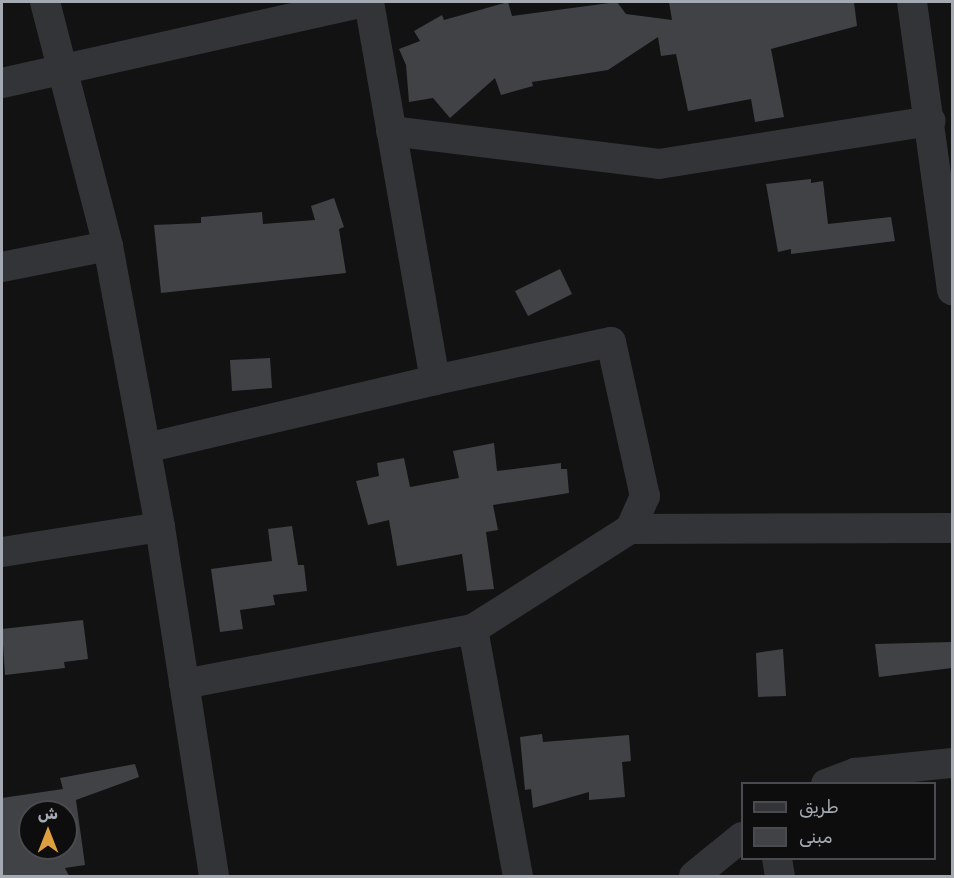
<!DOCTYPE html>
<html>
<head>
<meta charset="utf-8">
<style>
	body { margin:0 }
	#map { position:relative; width:954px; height:878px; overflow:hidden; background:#121213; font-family:Rubik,Cairo,sans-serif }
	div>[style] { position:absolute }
	.building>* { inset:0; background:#414246 }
	.minor>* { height:30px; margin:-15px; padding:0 15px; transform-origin:15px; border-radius:15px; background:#333437 }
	span { translate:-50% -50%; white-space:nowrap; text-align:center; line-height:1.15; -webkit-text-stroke:6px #0d0d0e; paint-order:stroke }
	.frame { position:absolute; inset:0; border:3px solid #a4a9b2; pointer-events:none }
	.legend { position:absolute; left:741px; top:782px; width:195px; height:78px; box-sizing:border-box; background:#0d0d0e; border:2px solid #494b50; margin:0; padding:8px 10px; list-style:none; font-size:18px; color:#a4a9b2 }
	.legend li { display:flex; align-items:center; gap:12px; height:30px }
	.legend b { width:30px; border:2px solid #494b50 }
	.north { position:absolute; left:18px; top:800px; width:60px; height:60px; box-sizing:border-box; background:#0d0d0e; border:2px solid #494b50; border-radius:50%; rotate:0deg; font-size:16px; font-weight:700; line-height:24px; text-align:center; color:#a4a9b2 }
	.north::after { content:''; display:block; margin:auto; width:21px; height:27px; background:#dd9f40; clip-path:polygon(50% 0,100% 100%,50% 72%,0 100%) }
</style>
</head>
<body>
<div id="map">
	<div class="building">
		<i style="clip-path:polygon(508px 2px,512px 16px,617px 2px,626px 14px,672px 20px,669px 2px,854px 2px,857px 26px,771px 49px,784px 117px,755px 122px,751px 99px,688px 111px,676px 54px,661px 56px,658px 37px,608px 70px,532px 82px,533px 86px,501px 95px,495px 78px,450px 118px,433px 98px,409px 102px,406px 65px,399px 49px,420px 41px,414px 31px,442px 15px,444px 20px)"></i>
		<i style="clip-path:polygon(811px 179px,811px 183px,823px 181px,828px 224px,891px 217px,895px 241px,791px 254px,791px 249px,778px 252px,766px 184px)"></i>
		<i style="clip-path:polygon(334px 198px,344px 227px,339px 229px,346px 273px,161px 293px,154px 225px,201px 223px,201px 217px,262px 212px,263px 224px,315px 220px,311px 206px)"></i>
		<i style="clip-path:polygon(560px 269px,572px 294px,528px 316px,515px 291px)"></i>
		<i style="clip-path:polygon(270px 358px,272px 388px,232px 391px,230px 360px)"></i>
		<i style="clip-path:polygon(494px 443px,497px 471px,561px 463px,561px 469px,567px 469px,569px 493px,493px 505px,498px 530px,486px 532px,494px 589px,467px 591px,462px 554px,397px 566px,389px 520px,368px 525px,356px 481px,379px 476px,377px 463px,404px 458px,410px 487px,459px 478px,453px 451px)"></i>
		<i style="clip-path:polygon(292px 526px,298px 565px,304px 565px,307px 591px,273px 595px,275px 605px,240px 610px,243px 629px,220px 632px,211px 569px,272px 561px,268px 529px)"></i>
		<i style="clip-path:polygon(83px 620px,88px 659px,64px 662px,65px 668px,5px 675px,2px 629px)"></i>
		<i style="clip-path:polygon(952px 642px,952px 668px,879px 677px,875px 644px)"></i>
		<i style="clip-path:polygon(783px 649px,786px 696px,758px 697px,756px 653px)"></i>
		<i style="clip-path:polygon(542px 734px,543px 742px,629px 735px,631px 761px,622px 762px,625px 797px,589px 800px,589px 792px,533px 808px,531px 789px,525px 790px,520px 737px)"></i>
		<i style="clip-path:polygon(evenodd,135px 764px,139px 777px,76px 800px,85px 865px,65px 868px,69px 876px,2px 876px,2px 798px,63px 789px,60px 778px,135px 764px,30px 812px,66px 812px,66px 848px,30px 848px,30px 812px)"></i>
	</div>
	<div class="minor">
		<i style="left:45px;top:2px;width:252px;rotate:75.5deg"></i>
		<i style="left:108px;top:246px;width:286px;rotate:79.5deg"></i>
		<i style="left:160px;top:527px;width:353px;rotate:81.2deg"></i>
		<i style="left:369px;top:2px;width:384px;rotate:80.1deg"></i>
		<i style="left:435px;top:380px;width:180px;rotate:-12.2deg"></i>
		<i style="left:611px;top:342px;width:158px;rotate:77.6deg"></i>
		<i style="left:645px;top:496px;width:36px;rotate:114deg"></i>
		<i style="left:912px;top:2px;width:291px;rotate:82.1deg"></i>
		<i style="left:2px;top:83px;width:371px;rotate:-12.6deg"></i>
		<i style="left:391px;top:131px;width:270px;rotate:7deg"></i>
		<i style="left:659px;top:164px;width:275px;rotate:-9deg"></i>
		<i style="left:2px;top:267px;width:108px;rotate:-11.2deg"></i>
		<i style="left:146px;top:448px;width:297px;rotate:-13.2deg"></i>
		<i style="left:2px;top:552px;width:160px;rotate:-9deg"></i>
		<i style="left:473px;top:629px;width:251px;rotate:79.7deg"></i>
		<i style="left:184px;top:684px;width:294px;rotate:-10.8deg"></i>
		<i style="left:473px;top:629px;width:186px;rotate:-32.5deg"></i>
		<i style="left:630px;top:529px;width:322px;rotate:-0.2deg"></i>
		<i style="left:826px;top:784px;width:31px;rotate:-21deg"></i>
		<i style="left:855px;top:773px;width:98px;rotate:-5.9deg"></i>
		<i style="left:777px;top:858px;width:18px;rotate:81deg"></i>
		<i style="left:694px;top:876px;width:62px;rotate:-39.1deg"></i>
	</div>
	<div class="frame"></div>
	<ul class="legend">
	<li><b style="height:8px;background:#333437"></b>طريق</li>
	<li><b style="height:16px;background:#414246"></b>مبنى</li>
	</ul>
	<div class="north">ش</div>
</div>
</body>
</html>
